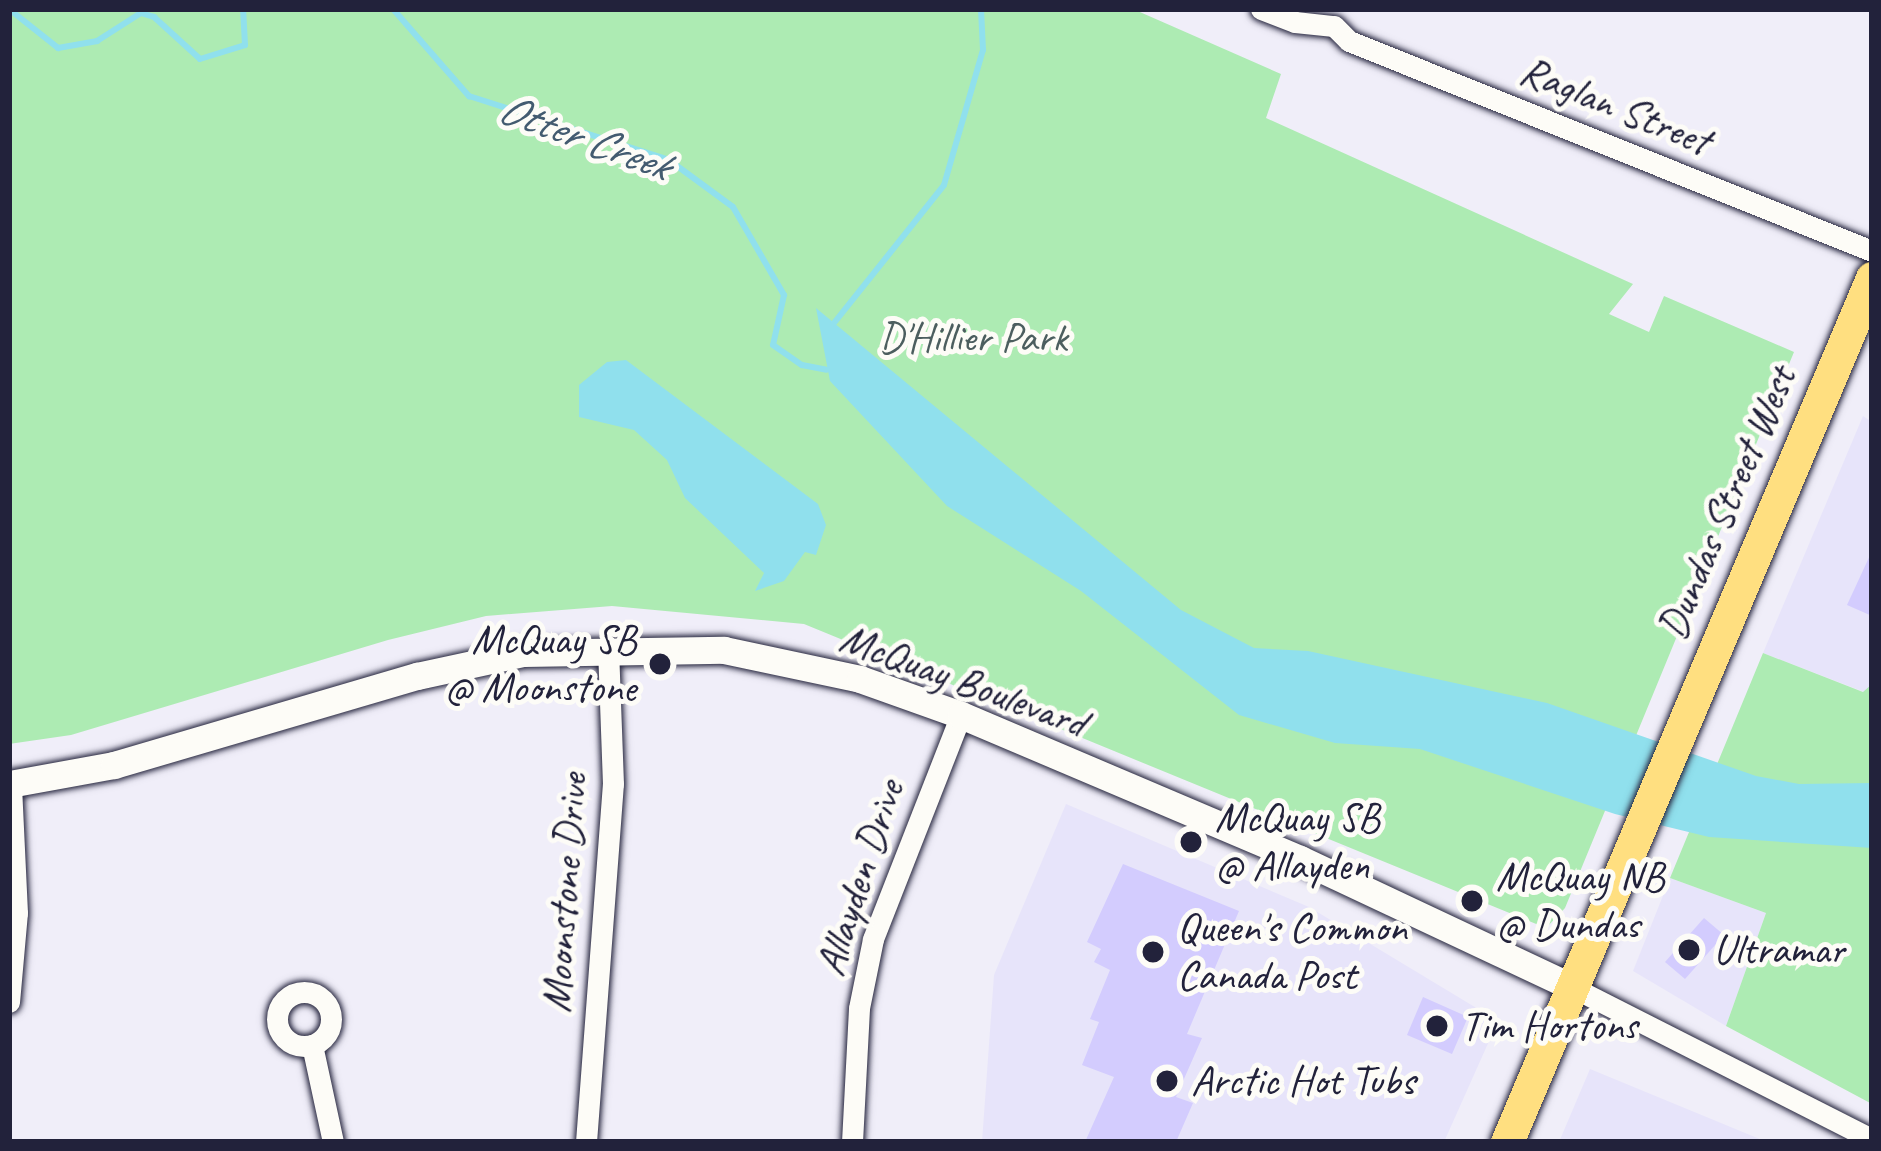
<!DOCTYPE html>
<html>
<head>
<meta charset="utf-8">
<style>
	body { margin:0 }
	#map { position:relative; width:1881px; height:1151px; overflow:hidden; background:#f0eef9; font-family:Caveat,sans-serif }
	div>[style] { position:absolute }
	.built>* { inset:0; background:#e7e4fa }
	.green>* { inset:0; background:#adebb3 }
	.water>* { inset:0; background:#90e0ed }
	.stream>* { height:6px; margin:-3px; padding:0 3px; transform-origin:3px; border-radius:3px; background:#90e0ed }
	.building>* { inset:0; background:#d3ccfe }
	.roads { filter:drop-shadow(0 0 3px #22223b) drop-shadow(0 0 3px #22223b) }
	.minor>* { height:21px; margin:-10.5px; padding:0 10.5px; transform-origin:10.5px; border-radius:10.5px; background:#fdfcf7 }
	.minor>.ring { margin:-10.5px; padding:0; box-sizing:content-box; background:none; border:21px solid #fdfcf7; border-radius:50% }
	.tertiary>* { height:27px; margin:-13.5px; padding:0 13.5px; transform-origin:13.5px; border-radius:13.5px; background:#fdfcf7 }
	.primary>* { height:33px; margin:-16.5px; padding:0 16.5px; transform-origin:16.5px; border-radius:16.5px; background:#ffdf80 }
	.dots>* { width:33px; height:33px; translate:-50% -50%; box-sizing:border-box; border:6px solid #fdfcf7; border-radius:50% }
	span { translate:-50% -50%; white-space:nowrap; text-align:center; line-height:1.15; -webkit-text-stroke:10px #fdfcf7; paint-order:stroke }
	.street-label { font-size:42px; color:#22223b }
	.park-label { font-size:42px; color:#4c5e5f }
	.poi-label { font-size:42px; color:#22223b }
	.right { translate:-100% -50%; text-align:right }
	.left { translate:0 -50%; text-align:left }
	.water-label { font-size:45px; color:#435b70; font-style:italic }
	.frame { position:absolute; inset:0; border:12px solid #22223b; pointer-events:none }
</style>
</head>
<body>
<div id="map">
	<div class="built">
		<i style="clip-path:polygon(1863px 416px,1872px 422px,1872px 695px,1763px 653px)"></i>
		<i style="clip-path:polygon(1066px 804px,1309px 907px,1498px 1021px,1444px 1142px,982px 1142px,994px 975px)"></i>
		<i style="clip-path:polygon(1670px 878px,1766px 913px,1726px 1026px,1633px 971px)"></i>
		<i style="clip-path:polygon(1590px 1069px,1767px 1142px,1559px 1142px)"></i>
	</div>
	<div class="green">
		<i style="clip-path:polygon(9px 9px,1133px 9px,1281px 74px,1266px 118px,1633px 284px,1609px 314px,1649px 332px,1664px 296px,1794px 352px,1565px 908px,1546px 928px,804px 624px,612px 606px,486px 616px,388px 640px,71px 735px,9px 744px)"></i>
		<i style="clip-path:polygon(1763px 653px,1863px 692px,1872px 684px,1872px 1104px,1726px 1026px,1766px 913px,1670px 878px)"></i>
	</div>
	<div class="water">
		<i style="clip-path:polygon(816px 308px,1181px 610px,1254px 648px,1308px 651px,1547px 703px,1756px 776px,1799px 784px,1872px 783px,1872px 848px,1709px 837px,1615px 814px,1420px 749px,1335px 743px,1239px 715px,1081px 591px,947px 506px,830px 381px)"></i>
		<i style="clip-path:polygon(626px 360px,818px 504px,826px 525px,816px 555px,805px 552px,784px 581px,755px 591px,764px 573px,685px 498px,667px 460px,634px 430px,579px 417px,579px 385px,607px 362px)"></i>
	</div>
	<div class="stream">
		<i style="left:9px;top:9px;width:63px;rotate:38.5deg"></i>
		<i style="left:58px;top:48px;width:40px;rotate:-10deg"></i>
		<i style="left:97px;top:41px;width:52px;rotate:-32.5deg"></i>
		<i style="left:141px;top:13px;width:14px;rotate:17deg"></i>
		<i style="left:154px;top:17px;width:62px;rotate:42.4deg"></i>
		<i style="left:200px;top:59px;width:47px;rotate:-17.3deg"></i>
		<i style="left:245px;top:45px;width:36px;rotate:-93deg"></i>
		<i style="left:393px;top:9px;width:116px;rotate:48.9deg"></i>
		<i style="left:469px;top:96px;width:210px;rotate:17.7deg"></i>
		<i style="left:669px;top:160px;width:79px;rotate:36.3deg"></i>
		<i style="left:733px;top:207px;width:102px;rotate:59.9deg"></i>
		<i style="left:784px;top:295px;width:51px;rotate:102.4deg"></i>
		<i style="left:773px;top:345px;width:35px;rotate:35deg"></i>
		<i style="left:802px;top:365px;width:25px;rotate:11deg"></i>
		<i style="left:834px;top:323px;width:176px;rotate:-51.4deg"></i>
		<i style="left:944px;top:185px;width:141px;rotate:-73.9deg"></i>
		<i style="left:983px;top:50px;width:41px;rotate:-92.8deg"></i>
	</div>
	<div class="building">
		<i style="clip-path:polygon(1872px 551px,1872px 616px,1847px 605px)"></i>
		<i style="clip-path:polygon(1123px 864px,1239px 911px,1187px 1034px,1202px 1038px,1176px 1097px,1193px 1103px,1176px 1142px,1085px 1142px,1114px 1077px,1082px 1065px,1099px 1022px,1090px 1019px,1110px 970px,1094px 962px,1101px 949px,1087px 942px)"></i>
		<i style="clip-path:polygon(1704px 918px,1724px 935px,1685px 979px,1665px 962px)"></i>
		<i style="clip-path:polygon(1423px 997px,1468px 1017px,1452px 1054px,1407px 1035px)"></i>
	</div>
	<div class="roads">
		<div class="minor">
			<i style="left:1261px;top:9px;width:36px;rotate:21deg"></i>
			<i style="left:1295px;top:22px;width:39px;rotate:6deg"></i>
			<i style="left:1334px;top:26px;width:21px;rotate:45deg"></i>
			<i style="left:1349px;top:41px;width:564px;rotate:21.88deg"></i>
			<i style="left:1572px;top:987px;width:336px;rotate:26.9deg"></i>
			<i class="ring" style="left:277px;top:992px;width:33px;height:33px"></i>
			<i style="left:9px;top:1002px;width:89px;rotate:-84.9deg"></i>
			<i style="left:17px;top:913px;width:129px;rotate:-92.7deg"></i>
			<i style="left:312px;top:1045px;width:99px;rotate:77.8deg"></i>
			<i style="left:586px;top:1142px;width:359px;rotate:-85.7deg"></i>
			<i style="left:613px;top:784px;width:135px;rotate:-92.1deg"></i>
			<i style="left:852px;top:1142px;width:134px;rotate:-87deg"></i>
			<i style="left:859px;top:1008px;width:70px;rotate:-78.5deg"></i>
			<i style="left:873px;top:939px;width:241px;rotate:-68.6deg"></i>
		</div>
		<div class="tertiary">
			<i style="left:9px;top:784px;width:107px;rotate:-10.3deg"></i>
			<i style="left:114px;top:765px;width:316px;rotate:-16.4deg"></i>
			<i style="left:417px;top:676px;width:108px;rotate:-12.2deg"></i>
			<i style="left:523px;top:653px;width:201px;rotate:-0.9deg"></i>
			<i style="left:724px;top:650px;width:139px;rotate:12deg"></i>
			<i style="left:860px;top:679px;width:107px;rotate:19.6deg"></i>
			<i style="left:961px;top:715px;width:368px;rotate:23deg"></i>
			<i style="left:1300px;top:859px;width:301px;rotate:25.2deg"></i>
		</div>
		<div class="primary">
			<i style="left:1507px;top:1142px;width:938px;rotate:-67.1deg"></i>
		</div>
	</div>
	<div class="dots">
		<i style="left:660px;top:664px;background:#22223b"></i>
		<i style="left:1191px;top:842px;background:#22223b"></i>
		<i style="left:1472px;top:901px;background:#22223b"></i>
		<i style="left:1689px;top:950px;background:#22223b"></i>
		<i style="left:1153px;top:952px;background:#22223b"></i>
		<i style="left:1437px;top:1026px;background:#22223b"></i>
		<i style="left:1167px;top:1081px;background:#22223b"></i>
	</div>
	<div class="street-label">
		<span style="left:1615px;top:106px;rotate:22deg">Raglan Street</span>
		<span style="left:1727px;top:503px;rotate:-67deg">Dundas Street West</span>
		<span style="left:963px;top:681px;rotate:20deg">McQuay Boulevard</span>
		<span style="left:860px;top:878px;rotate:-72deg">Allayden Drive</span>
		<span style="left:565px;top:893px;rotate:-86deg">Moonstone Drive</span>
	</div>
	<div class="park-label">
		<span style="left:973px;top:338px">D'Hillier Park</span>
	</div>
	<div class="poi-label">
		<span class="right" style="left:636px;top:664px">McQuay SB<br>@ Moonstone</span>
		<span class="left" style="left:1215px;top:842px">McQuay SB<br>@ Allayden</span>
		<span class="left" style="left:1496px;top:901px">McQuay NB<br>@ Dundas</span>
		<span class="left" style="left:1177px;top:952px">Queen's Common<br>Canada Post</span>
		<span class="left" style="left:1713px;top:950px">Ultramar</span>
		<span class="left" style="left:1461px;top:1026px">Tim Hortons</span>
		<span class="left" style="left:1191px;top:1081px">Arctic Hot Tubs</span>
	</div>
	<div class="water-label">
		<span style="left:584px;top:137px;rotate:20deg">Otter Creek</span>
	</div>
	<div class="frame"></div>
</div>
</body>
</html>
